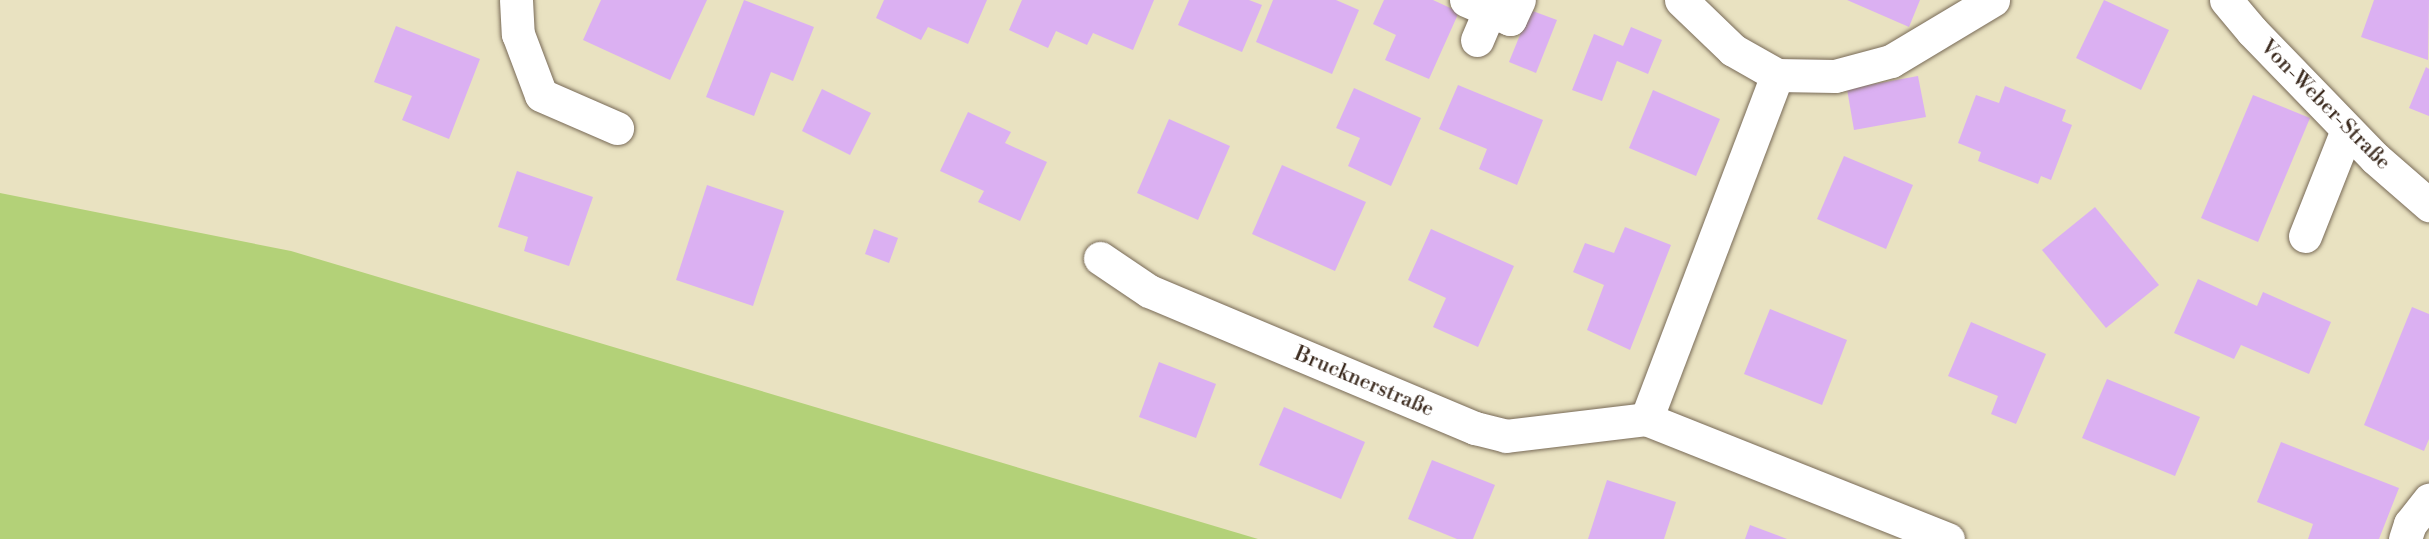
<!DOCTYPE html>
<html>
<head>
<meta charset="utf-8">
<style>
	body { margin:0 }
	#map { position:relative; width:2429px; height:539px; overflow:hidden; background:#e9e2c1; font-family:"Libre Bodoni",serif }
	div>[style] { position:absolute }
	.green>* { inset:0; background:#b3d178 }
	.building>* { inset:0; background:#dbb0f2 }
	.roads { filter:drop-shadow(0 0 2px #786a57) drop-shadow(0 0 2px #786a57) }
	.minor>* { height:33px; margin:-16.5px; padding:0 16.5px; transform-origin:16.5px; border-radius:16.5px; background:#fff }
	span { translate:-50% -50%; white-space:nowrap; text-align:center; line-height:1.15; -webkit-text-stroke:4.5px #fff; paint-order:stroke }
	.street-label { font-size:21px; color:#3b2a1e }
</style>
</head>
<body>
<div id="map">
	<div class="green">
		<i style="clip-path:polygon(0 193px,291px 251px,1258px 539px,0 539px)"></i>
	</div>
	<div class="building">
		<i style="clip-path:polygon(601px 0,707px 0,670px 80px,583px 40px)"></i>
		<i style="clip-path:polygon(744px 0,814px 27px,793px 81px,771px 72px,754px 116px,706px 97px)"></i>
		<i style="clip-path:polygon(884px 0,987px 0,968px 44px,928px 27px,921px 40px,876px 18px)"></i>
		<i style="clip-path:polygon(1022px 0,1154px 0,1133px 50px,1093px 33px,1087px 45px,1056px 31px,1048px 48px,1009px 30px)"></i>
		<i style="clip-path:polygon(1189px 0,1249px 0,1262px 5px,1242px 52px,1178px 25px)"></i>
		<i style="clip-path:polygon(1273px 0,1336px 0,1359px 10px,1332px 74px,1256px 42px)"></i>
		<i style="clip-path:polygon(1384px 0,1433px 0,1459px 12px,1429px 79px,1385px 60px,1396px 35px,1373px 24px)"></i>
		<i style="clip-path:polygon(1847px 0,1920px 0,1909px 27px)"></i>
		<i style="clip-path:polygon(2104px 0,2169px 30px,2141px 90px,2076px 58px)"></i>
		<i style="clip-path:polygon(2374px 0,2429px 0,2428px 60px,2361px 37px)"></i>
		<i style="clip-path:polygon(1530px 10px,1557px 20px,1536px 73px,1509px 62px)"></i>
		<i style="clip-path:polygon(396px 26px,480px 59px,449px 139px,402px 120px,412px 96px,374px 82px)"></i>
		<i style="clip-path:polygon(1631px 27px,1662px 40px,1648px 74px,1617px 61px,1602px 101px,1572px 90px,1594px 34px,1623px 46px)"></i>
		<i style="clip-path:polygon(2426px 67px,2429px 69px,2429px 116px,2409px 108px)"></i>
		<i style="clip-path:polygon(1918px 76px,1926px 117px,1854px 130px,1847px 89px)"></i>
		<i style="clip-path:polygon(1458px 85px,1543px 120px,1517px 185px,1479px 169px,1487px 149px,1439px 129px)"></i>
		<i style="clip-path:polygon(2005px 86px,2066px 110px,2062px 121px,2072px 125px,2051px 180px,2041px 176px,2038px 184px,1978px 161px,1981px 152px,1958px 143px,1976px 95px,1999px 103px)"></i>
		<i style="clip-path:polygon(1354px 88px,1421px 118px,1391px 186px,1348px 166px,1360px 138px,1336px 128px)"></i>
		<i style="clip-path:polygon(822px 89px,871px 113px,850px 155px,802px 131px)"></i>
		<i style="clip-path:polygon(1653px 90px,1720px 119px,1696px 176px,1629px 148px)"></i>
		<i style="clip-path:polygon(2253px 95px,2310px 118px,2258px 242px,2201px 218px)"></i>
		<i style="clip-path:polygon(968px 112px,1011px 132px,1005px 143px,1047px 162px,1020px 221px,978px 202px,984px 191px,940px 171px)"></i>
		<i style="clip-path:polygon(1169px 119px,1230px 146px,1198px 220px,1137px 193px)"></i>
		<i style="clip-path:polygon(1844px 156px,1913px 185px,1886px 249px,1817px 219px)"></i>
		<i style="clip-path:polygon(1282px 165px,1366px 202px,1335px 271px,1252px 234px)"></i>
		<i style="clip-path:polygon(517px 171px,593px 197px,569px 266px,524px 251px,528px 237px,498px 227px)"></i>
		<i style="clip-path:polygon(707px 185px,784px 211px,753px 306px,676px 280px)"></i>
		<i style="clip-path:polygon(2095px 207px,2159px 285px,2106px 328px,2042px 250px)"></i>
		<i style="clip-path:polygon(1625px 227px,1671px 245px,1630px 350px,1587px 330px,1604px 285px,1573px 272px,1585px 243px,1614px 253px)"></i>
		<i style="clip-path:polygon(874px 229px,898px 238px,889px 263px,865px 254px)"></i>
		<i style="clip-path:polygon(1431px 229px,1514px 266px,1478px 347px,1433px 327px,1446px 298px,1408px 280px)"></i>
		<i style="clip-path:polygon(2198px 279px,2257px 306px,2263px 292px,2331px 322px,2309px 374px,2241px 345px,2234px 359px,2174px 333px)"></i>
		<i style="clip-path:polygon(2412px 307px,2429px 314px,2429px 439px,2424px 451px,2364px 425px)"></i>
		<i style="clip-path:polygon(1770px 309px,1847px 340px,1822px 405px,1744px 374px)"></i>
		<i style="clip-path:polygon(1971px 322px,2046px 354px,2016px 424px,1991px 414px,1998px 396px,1948px 376px)"></i>
		<i style="clip-path:polygon(1159px 362px,1216px 384px,1196px 438px,1139px 417px)"></i>
		<i style="clip-path:polygon(2107px 379px,2200px 417px,2175px 476px,2082px 438px)"></i>
		<i style="clip-path:polygon(1284px 407px,1365px 442px,1341px 499px,1259px 465px)"></i>
		<i style="clip-path:polygon(2281px 442px,2399px 488px,2379px 539px,2308px 539px,2313px 524px,2257px 502px)"></i>
		<i style="clip-path:polygon(1432px 460px,1495px 485px,1473px 539px,1457px 539px,1408px 519px)"></i>
		<i style="clip-path:polygon(1607px 480px,1676px 502px,1664px 539px,1588px 539px)"></i>
		<i style="clip-path:polygon(1750px 525px,1787px 539px,1745px 539px)"></i>
	</div>
	<div class="roads">
		<div class="minor">
			<i style="left:516px;top:0;width:34px;rotate:87deg"></i>
			<i style="left:518px;top:34px;width:65px;rotate:69.3deg"></i>
			<i style="left:541px;top:95px;width:83px;rotate:23.5deg"></i>
			<i style="left:1466px;top:0;width:48px;rotate:23.4deg"></i>
			<i style="left:1510px;top:19px;width:21px;rotate:-65deg"></i>
			<i style="left:1681px;top:0;width:72px;rotate:43.9deg"></i>
			<i style="left:1733px;top:50px;width:51px;rotate:29.6deg"></i>
			<i style="left:1777px;top:75px;width:58px;rotate:1deg"></i>
			<i style="left:1835px;top:76px;width:58px;rotate:-15deg"></i>
			<i style="left:1891px;top:61px;width:119px;rotate:-30.9deg"></i>
			<i style="left:2226px;top:0;width:40px;rotate:50deg"></i>
			<i style="left:2252px;top:31px;width:177px;rotate:45.9deg"></i>
			<i style="left:2375px;top:158px;width:72px;rotate:41deg"></i>
			<i style="left:1477px;top:40px;width:33px;rotate:-67deg"></i>
			<i style="left:1777px;top:75px;width:368px;rotate:110.8deg"></i>
			<i style="left:1646px;top:419px;width:325px;rotate:21.7deg"></i>
			<i style="left:2305px;top:236px;width:114px;rotate:-68.4deg"></i>
			<i style="left:1100px;top:258px;width:59px;rotate:34deg"></i>
			<i style="left:1149px;top:291px;width:354px;rotate:22.8deg"></i>
			<i style="left:1475px;top:428px;width:32px;rotate:14deg"></i>
			<i style="left:1506px;top:436px;width:141px;rotate:-6.9deg"></i>
			<i style="left:2405px;top:539px;width:16px;rotate:-72deg"></i>
			<i style="left:2410px;top:524px;width:31px;rotate:-52deg"></i>
		</div>
	</div>
	<div class="street-label">
		<span style="left:2325px;top:105px;rotate:45deg">Von-Weber-Straße</span>
		<span style="left:1364px;top:382px;rotate:23deg">Brucknerstraße</span>
	</div>
</div>
</body>
</html>
